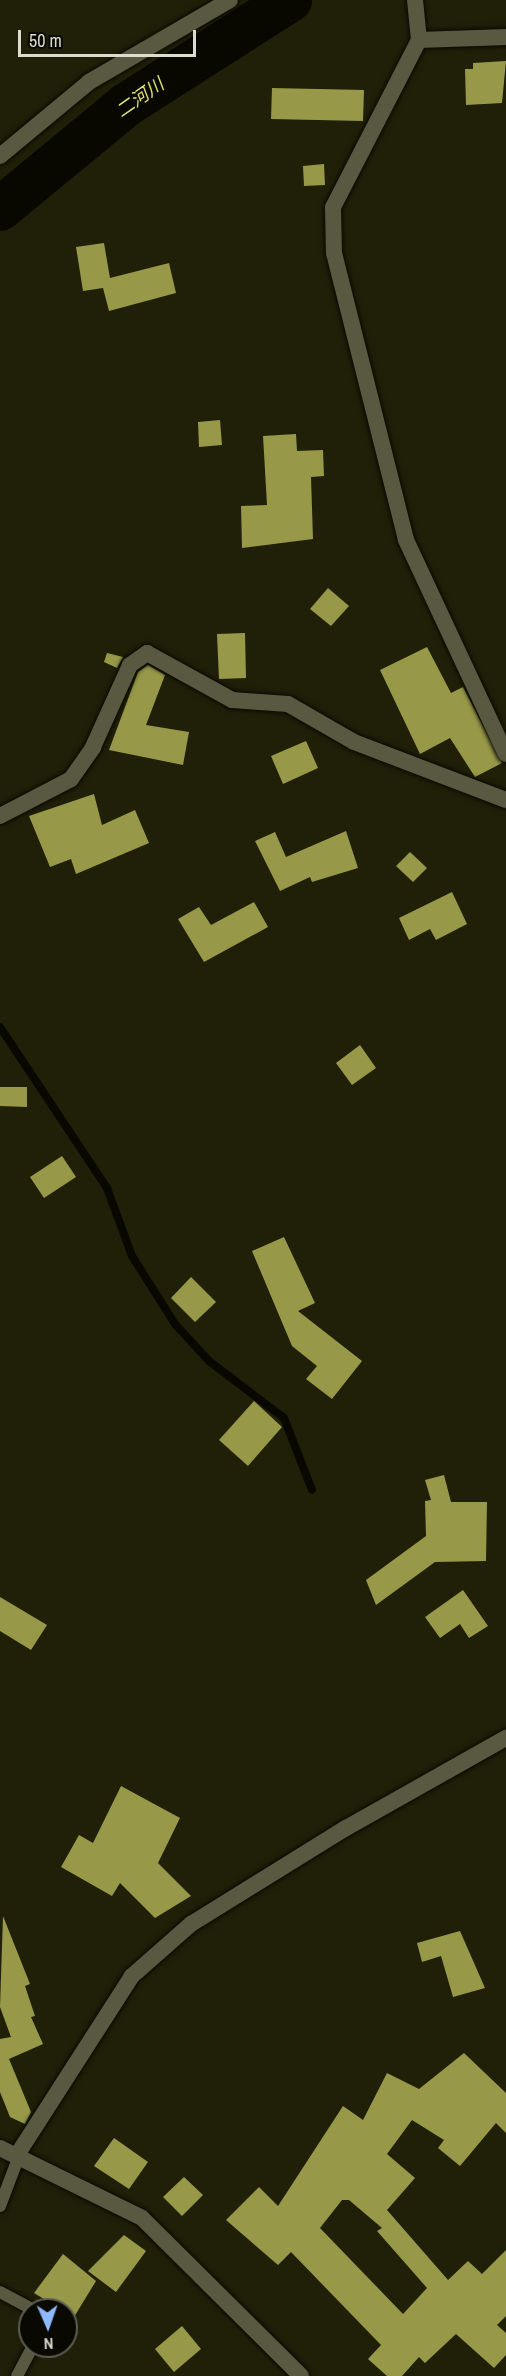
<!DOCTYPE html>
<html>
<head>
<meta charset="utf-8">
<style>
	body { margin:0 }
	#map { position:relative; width:506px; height:2376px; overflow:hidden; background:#202009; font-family:"Archivo Narrow","Noto Sans JP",sans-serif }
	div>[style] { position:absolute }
	.stream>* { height:8px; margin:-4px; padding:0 4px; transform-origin:4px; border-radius:4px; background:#080800 }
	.river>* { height:44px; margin:-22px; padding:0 22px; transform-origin:22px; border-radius:22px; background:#080800 }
	.building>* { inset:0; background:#989948 }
	.roads { filter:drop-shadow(0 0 2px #0a0900) drop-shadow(0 0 2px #0a0900) }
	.service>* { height:12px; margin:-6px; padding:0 6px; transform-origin:6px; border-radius:6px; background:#595941 }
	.minor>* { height:16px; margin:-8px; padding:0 8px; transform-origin:8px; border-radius:8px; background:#595941 }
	span { translate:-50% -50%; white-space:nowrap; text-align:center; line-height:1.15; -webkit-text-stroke:6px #090902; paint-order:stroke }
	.water-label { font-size:18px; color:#e2e374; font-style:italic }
	.north { position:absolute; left:18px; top:2298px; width:60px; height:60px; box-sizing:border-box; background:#090902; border:2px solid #5d5d54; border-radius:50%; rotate:178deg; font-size:16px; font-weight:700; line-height:24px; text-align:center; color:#dbdcce }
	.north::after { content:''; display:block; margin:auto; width:21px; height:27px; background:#8eb9fc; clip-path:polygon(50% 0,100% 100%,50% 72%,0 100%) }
	.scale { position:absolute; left:18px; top:30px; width:178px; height:27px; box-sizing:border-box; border:3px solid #dbdcce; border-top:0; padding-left:8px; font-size:18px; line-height:21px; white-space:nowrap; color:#dbdcce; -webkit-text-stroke:4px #090902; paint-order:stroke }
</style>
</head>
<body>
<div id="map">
	<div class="stream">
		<i style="left:0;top:1027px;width:193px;rotate:56.4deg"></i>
		<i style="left:107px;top:1188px;width:72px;rotate:69.8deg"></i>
		<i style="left:132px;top:1256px;width:80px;rotate:57.7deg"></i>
		<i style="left:175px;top:1324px;width:50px;rotate:47.4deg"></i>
		<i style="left:209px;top:1361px;width:94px;rotate:37.2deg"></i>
		<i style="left:284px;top:1418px;width:77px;rotate:68.7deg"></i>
	</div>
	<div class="river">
		<i style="left:0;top:209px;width:163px;rotate:-39.5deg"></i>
		<i style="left:126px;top:105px;width:195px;rotate:-32.6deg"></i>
	</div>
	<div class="building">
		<i style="clip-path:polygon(506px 61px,502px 103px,466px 105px,465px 69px,473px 69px,473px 63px)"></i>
		<i style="clip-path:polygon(272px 88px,364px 90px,363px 121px,271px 119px)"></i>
		<i style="clip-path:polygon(324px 164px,325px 185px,304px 186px,303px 166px)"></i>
		<i style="clip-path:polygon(104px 243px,110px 278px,169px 263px,176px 293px,109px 311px,103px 288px,83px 291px,76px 247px)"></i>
		<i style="clip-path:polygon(220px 420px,222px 445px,199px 447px,198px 422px)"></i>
		<i style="clip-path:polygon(296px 434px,297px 451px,323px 450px,324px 476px,311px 477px,313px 539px,242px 548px,241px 506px,267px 505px,263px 436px)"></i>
		<i style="clip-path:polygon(328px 588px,349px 606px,331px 626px,310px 609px)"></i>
		<i style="clip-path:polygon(245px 633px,246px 678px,219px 679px,217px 634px)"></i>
		<i style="clip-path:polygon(427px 647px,451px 693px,463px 687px,502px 763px,475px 777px,450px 738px,420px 754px,380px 670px)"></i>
		<i style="clip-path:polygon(107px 653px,123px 657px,117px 668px,104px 662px)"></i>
		<i style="clip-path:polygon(148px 665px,165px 675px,146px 725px,189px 732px,183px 765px,109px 750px,138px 672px)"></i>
		<i style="clip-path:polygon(306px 741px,318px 768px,283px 784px,271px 756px)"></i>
		<i style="clip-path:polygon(94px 794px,102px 825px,135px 810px,149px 843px,76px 874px,71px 859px,50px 867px,29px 816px)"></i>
		<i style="clip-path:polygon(346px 831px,358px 868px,312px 882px,310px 877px,280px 891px,255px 841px,275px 832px,286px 857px)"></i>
		<i style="clip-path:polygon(410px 852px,427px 868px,413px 882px,396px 866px)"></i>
		<i style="clip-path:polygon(452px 892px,467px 924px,436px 940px,430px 929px,409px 940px,399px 918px)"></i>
		<i style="clip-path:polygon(254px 902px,268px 927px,204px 962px,178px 919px,199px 907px,211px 925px)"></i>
		<i style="clip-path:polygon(360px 1045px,376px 1068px,352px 1085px,336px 1063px)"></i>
		<i style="clip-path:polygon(0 1087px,27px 1087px,27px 1107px,0 1106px)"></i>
		<i style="clip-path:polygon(62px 1156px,76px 1177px,44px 1198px,30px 1177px)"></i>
		<i style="clip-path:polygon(284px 1237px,315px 1303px,298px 1311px,362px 1361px,332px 1399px,306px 1379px,317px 1366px,292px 1346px,252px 1251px)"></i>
		<i style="clip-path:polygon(191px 1277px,216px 1302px,195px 1322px,171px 1298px)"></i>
		<i style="clip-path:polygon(254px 1401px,282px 1427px,248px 1466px,219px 1440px)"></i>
		<i style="clip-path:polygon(444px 1475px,451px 1502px,487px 1502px,486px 1561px,435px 1562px,376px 1605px,366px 1580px,426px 1536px,425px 1501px,431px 1500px,425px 1480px)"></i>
		<i style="clip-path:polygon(463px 1590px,488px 1626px,469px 1638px,460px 1624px,440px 1638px,425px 1617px)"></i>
		<i style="clip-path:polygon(0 1597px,47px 1625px,31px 1650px,0 1631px)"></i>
		<i style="clip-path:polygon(121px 1786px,180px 1818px,158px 1863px,191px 1896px,155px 1918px,120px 1883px,112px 1896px,61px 1867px,79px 1835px,93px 1843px)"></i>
		<i style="clip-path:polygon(3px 1916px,30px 1984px,25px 1986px,35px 2016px,31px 2017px,43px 2044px,9px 2059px,31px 2112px,25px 2124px,10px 2117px,0 2092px,0 2039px,11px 2037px,0 2007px)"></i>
		<i style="clip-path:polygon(460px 1931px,485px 1988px,453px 1997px,441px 1956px,422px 1962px,417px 1943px)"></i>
		<i style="clip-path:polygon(evenodd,464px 2053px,506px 2093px,506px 2133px,496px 2123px,460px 2166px,438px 2148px,444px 2140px,412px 2120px,387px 2154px,415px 2178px,387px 2210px,448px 2280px,468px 2261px,482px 2274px,506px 2250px,506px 2316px,497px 2325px,506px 2333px,506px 2355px,494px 2368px,456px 2334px,425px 2363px,419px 2357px,402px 2376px,387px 2376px,368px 2359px,381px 2345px,291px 2252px,278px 2265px,226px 2220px,259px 2187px,278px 2206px,343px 2106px,363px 2120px,387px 2073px,419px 2089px,464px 2053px,342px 2200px,349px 2200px,382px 2228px,377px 2231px,427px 2288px,403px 2314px,320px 2228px,342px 2200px)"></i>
		<i style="clip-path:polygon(114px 2138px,148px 2162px,129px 2189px,94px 2166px)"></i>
		<i style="clip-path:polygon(184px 2177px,203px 2195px,182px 2216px,163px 2197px)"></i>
		<i style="clip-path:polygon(124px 2235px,146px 2251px,116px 2292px,88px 2271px)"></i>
		<i style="clip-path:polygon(63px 2254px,96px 2281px,74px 2317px,34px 2293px)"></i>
		<i style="clip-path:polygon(182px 2326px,201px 2349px,174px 2372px,155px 2349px)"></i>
	</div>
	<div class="roads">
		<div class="service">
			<i style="left:0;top:2206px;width:53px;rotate:-69.2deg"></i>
			<i style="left:0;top:2292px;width:38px;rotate:28deg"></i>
			<i style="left:17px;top:2376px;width:34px;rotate:-62deg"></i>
		</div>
		<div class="minor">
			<i style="left:415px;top:0;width:40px;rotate:84.3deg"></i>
			<i style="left:419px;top:40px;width:188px;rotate:117.2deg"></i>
			<i style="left:333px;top:207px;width:46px;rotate:88.8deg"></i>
			<i style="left:334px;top:253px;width:296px;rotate:75.9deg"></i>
			<i style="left:406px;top:540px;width:236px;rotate:65deg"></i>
			<i style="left:419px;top:40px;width:87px;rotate:-2deg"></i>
			<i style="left:0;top:156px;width:116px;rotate:-39.7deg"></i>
			<i style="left:89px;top:82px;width:163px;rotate:-30.2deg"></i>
			<i style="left:0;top:816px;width:80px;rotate:-27.5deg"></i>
			<i style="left:71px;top:779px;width:39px;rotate:-55deg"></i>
			<i style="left:93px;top:747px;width:90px;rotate:-65.7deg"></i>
			<i style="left:130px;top:665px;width:21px;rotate:-35deg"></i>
			<i style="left:147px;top:653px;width:97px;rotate:28.9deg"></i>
			<i style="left:232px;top:700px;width:56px;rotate:4.1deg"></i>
			<i style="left:288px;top:704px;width:76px;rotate:29.9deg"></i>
			<i style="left:354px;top:742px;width:163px;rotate:20.9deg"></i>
			<i style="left:0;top:2148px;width:158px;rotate:26.2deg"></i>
			<i style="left:142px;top:2218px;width:224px;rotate:44.8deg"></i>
			<i style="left:17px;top:2155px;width:213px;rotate:-57.3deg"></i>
			<i style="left:132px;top:1976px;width:79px;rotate:-41.4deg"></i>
			<i style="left:191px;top:1924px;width:182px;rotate:-31.8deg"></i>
			<i style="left:346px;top:1828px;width:184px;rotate:-29.4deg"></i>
		</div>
	</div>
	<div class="water-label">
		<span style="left:140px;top:98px;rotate:-35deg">二河川</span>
	</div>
	<div class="north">N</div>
	<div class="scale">50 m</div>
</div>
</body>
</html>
